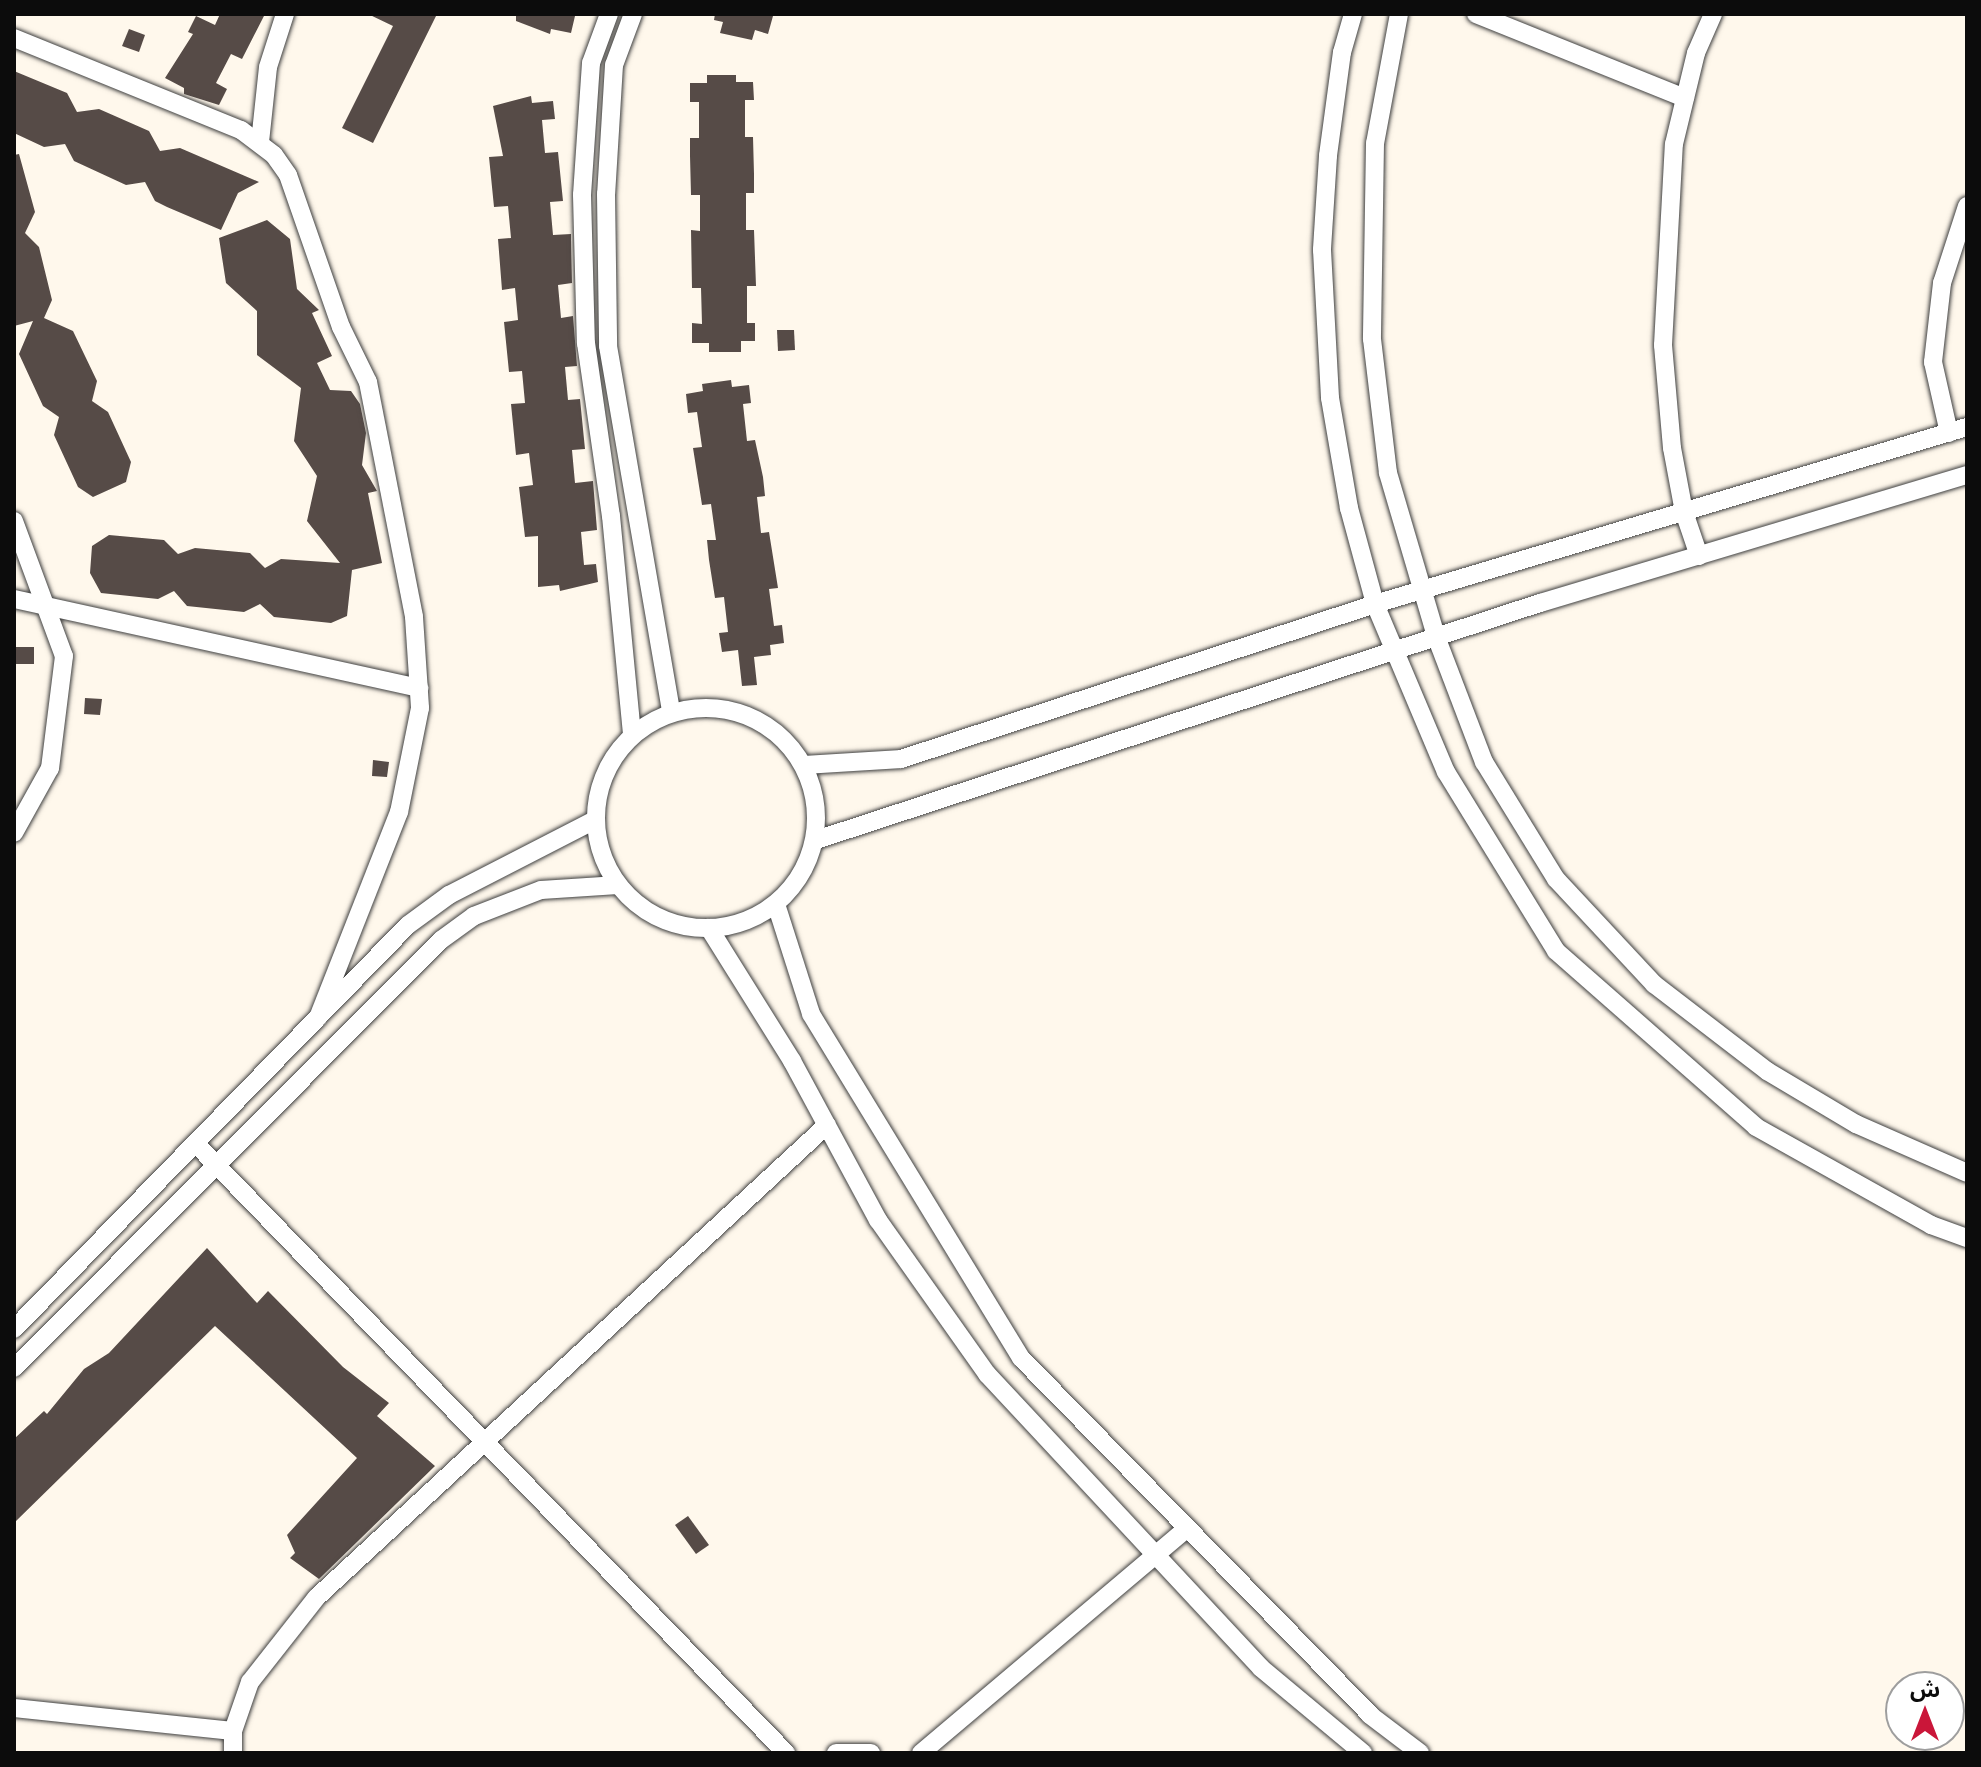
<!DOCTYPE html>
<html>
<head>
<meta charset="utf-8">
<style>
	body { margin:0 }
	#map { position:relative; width:1981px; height:1767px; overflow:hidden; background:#fff8ec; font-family:"PT Serif","Noto Sans Arabic",serif }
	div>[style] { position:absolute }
	.building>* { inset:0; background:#564b47 }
	.roads { filter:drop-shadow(0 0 2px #3f3f3f) drop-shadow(0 0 2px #3f3f3f) }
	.minor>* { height:18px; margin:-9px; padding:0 9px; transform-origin:9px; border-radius:9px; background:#fff }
	.minor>.ring { margin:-9px; padding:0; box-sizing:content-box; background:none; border:18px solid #fff; border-radius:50% }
	span { translate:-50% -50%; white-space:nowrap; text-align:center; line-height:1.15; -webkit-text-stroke:8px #fff; paint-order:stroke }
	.frame { position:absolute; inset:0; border:16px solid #0c0c0c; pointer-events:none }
	.north { position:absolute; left:1885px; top:1671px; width:80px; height:80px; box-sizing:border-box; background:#fff; border:2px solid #9e9e9e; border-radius:50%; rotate:0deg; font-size:22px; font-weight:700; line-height:32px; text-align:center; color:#0c0c0c }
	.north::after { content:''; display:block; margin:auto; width:28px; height:36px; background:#ca1639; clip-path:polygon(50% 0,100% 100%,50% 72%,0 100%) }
</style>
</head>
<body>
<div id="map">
	<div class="building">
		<i style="clip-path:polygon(220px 14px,265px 14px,242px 59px,231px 54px,216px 83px,227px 89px,219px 105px,184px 94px,184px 88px,165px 78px,193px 34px,188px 32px,196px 16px,215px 25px)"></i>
		<i style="clip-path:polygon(368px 14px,437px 14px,373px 143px,342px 128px,393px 26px)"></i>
		<i style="clip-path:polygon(516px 14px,566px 14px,575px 16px,571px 33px,551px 29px,550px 34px,516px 21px)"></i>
		<i style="clip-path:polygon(715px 14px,764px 14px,773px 16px,768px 34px,755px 30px,752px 40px,720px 33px,723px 22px,714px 20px)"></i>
		<i style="clip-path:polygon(129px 29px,145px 35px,139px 52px,122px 46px)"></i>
		<i style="clip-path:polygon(14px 71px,67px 93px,77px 112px,99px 109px,149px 131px,160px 151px,180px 148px,259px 182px,238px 193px,221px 230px,167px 207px,155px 201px,145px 182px,126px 185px,74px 161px,65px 144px,44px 147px,14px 133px)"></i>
		<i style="clip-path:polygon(707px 75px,736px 75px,736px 82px,753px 82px,754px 100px,745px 100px,745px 137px,753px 137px,754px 174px,754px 193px,746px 193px,746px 230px,754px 230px,756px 286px,747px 286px,747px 323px,755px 323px,755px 341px,741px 341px,741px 352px,709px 352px,709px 343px,692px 343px,692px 323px,702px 324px,701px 288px,692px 288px,691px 230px,700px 231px,700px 195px,691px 195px,690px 156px,690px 138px,699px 138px,699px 102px,690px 102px,690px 83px,707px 83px)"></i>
		<i style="clip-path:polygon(531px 96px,532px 103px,553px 101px,555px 119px,542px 120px,545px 153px,558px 152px,563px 201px,550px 202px,553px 235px,571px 234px,571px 239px,572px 283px,558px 285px,561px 318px,573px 316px,577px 366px,565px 367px,568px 400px,580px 399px,585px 449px,572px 450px,575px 483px,593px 481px,597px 530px,581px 532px,584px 565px,596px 564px,598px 582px,560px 591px,559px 585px,538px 587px,538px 536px,525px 537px,519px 487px,533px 485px,529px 453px,516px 455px,511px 404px,525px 403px,522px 371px,509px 372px,504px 322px,518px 320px,515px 288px,502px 290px,498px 239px,511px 238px,508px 206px,494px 207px,489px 157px,503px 156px,493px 106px)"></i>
		<i style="clip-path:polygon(19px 154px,35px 212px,25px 233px,39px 247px,52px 300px,44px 318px,73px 331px,97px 381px,92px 401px,108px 412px,131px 462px,126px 482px,93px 497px,78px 487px,54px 435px,59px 417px,43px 406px,19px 354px,33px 321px,14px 326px,14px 155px)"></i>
		<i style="clip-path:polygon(267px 220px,290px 239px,297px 289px,319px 310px,312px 313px,332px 356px,317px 363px,330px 390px,351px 391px,360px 404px,366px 433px,362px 465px,377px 491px,368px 493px,382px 563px,352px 570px,347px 616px,331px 623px,274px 617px,260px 604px,244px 612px,187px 606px,174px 591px,158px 599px,101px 593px,90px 573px,92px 546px,109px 535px,164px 540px,178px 554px,195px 548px,250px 553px,265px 568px,281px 559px,340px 563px,307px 521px,317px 476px,294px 441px,301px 388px,257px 355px,257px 311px,226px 283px,219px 238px)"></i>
		<i style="clip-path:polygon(777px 330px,794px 330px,795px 350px,778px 351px)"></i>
		<i style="clip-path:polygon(731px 380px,732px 387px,749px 385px,751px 403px,743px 404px,747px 441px,755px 440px,763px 477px,765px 496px,757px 497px,761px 533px,769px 532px,778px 588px,769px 589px,774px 626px,782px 625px,784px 643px,770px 645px,771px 655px,754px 657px,757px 685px,742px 686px,738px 650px,722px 652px,719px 633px,728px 632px,724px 597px,715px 598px,709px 560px,707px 540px,716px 540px,711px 504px,702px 505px,693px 448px,702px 447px,697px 412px,688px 413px,686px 394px,703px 391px,702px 384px)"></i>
		<i style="clip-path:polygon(16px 647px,34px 647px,34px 664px,16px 664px)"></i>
		<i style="clip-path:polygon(85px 698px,102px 699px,100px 715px,84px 714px)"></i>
		<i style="clip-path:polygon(373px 760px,389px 762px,387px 777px,372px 776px)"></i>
		<i style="clip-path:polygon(207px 1248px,257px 1303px,268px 1291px,343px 1367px,389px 1403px,377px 1416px,435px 1466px,319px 1579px,290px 1558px,295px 1553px,287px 1535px,357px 1458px,215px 1326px,14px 1523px,14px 1439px,44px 1411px,47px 1414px,84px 1369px,109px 1353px)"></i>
		<i style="clip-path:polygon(688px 1516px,709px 1545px,696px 1554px,675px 1525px)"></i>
	</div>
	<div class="roads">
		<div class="minor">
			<i style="left:609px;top:14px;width:52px;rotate:110.2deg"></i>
			<i style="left:591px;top:63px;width:132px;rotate:93.9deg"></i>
			<i style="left:582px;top:195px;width:148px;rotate:88.5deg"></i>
			<i style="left:586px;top:343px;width:175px;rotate:81.8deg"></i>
			<i style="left:611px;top:516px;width:219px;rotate:84.5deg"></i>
			<i style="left:633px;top:14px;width:54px;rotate:110.4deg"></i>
			<i style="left:614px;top:65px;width:129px;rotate:93.5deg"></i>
			<i style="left:606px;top:194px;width:152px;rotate:89.2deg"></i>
			<i style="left:608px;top:346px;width:371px;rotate:80.2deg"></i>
			<i style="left:1353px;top:14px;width:40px;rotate:106deg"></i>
			<i style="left:1342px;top:52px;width:105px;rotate:97.7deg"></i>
			<i style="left:1328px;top:156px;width:94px;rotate:93.7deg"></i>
			<i style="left:1322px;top:250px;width:148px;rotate:86.9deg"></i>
			<i style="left:1330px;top:398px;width:112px;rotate:80.2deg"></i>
			<i style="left:1349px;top:508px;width:99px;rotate:74.8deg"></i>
			<i style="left:1375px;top:604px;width:182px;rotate:67.1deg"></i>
			<i style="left:1446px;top:772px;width:210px;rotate:58.4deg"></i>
			<i style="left:1556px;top:951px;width:266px;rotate:41.3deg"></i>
			<i style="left:1756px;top:1127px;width:201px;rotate:29.2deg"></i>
			<i style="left:1931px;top:1225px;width:38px;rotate:20deg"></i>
			<i style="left:1399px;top:14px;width:131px;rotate:100.5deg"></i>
			<i style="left:1375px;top:143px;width:196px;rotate:90.9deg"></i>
			<i style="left:1372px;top:339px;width:135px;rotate:83.2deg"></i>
			<i style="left:1388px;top:473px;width:173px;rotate:73.6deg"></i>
			<i style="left:1437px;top:639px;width:132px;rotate:69.1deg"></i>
			<i style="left:1484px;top:762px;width:137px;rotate:58.4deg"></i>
			<i style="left:1556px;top:879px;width:144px;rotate:47deg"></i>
			<i style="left:1654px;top:984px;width:143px;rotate:37.6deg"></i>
			<i style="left:1767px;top:1071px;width:104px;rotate:30.8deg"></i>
			<i style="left:1856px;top:1124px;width:121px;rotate:23.8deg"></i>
			<i style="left:1476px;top:14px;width:225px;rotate:21.9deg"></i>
			<i style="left:14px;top:38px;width:245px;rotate:22.1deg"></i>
			<i style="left:241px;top:130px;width:41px;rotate:37.1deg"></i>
			<i style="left:274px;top:155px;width:24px;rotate:55deg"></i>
			<i style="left:288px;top:175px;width:161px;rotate:70.8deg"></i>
			<i style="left:341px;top:327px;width:61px;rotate:63.9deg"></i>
			<i style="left:368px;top:382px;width:239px;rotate:78.9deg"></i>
			<i style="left:414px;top:617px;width:91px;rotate:86.2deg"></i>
			<i style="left:420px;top:708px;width:106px;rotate:101.4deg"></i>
			<i style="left:399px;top:812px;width:221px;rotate:111.5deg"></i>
			<i style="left:260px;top:142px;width:75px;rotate:-83.9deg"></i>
			<i style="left:268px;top:67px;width:56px;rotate:-72.2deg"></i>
			<i style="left:1949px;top:433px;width:73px;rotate:-102.7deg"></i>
			<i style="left:1933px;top:362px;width:80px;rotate:-83.5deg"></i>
			<i style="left:1942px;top:283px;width:81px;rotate:-72deg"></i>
			<i style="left:14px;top:521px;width:144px;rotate:69.7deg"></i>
			<i style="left:64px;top:656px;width:113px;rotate:97.1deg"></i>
			<i style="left:50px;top:768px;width:74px;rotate:119deg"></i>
			<i style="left:1699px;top:556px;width:46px;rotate:-108.8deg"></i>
			<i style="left:1684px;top:512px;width:65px;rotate:-100.6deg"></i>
			<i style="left:1672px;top:448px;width:103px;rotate:-95deg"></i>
			<i style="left:1663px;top:345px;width:201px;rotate:-86.9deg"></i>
			<i style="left:1674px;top:144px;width:94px;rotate:-76.4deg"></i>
			<i style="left:1696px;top:53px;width:43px;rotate:-66.4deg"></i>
			<i style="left:14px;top:599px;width:415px;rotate:12.4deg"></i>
			<i class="ring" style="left:596px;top:708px;width:202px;height:202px"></i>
			<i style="left:805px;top:765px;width:96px;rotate:-3.6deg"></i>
			<i style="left:901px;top:759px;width:499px;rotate:-18.1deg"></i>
			<i style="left:1375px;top:604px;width:618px;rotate:-16.65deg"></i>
			<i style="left:816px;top:840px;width:762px;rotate:-18.13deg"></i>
			<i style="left:1540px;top:603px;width:446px;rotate:-16.7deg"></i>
			<i style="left:776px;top:904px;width:115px;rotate:72.3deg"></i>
			<i style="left:811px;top:1014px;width:403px;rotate:58.6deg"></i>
			<i style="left:1021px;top:1358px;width:499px;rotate:45.6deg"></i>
			<i style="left:1370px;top:1715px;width:63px;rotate:37.2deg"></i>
			<i style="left:709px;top:928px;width:157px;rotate:58deg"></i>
			<i style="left:792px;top:1061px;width:181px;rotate:61.6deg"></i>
			<i style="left:878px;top:1220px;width:189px;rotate:54.7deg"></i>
			<i style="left:987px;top:1374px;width:402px;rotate:47deg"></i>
			<i style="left:1261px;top:1668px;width:133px;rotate:39.8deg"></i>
			<i style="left:197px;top:1145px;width:847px;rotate:45.91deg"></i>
			<i style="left:14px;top:1329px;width:564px;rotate:-45.72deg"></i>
			<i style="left:408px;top:925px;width:51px;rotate:-36.2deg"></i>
			<i style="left:449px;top:895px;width:164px;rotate:-27.2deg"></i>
			<i style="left:14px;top:1368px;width:605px;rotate:-45.07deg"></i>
			<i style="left:441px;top:940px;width:41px;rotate:-36deg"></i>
			<i style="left:474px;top:916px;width:72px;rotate:-21.2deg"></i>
			<i style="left:541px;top:890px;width:77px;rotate:-3.7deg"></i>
			<i style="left:14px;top:1708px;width:220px;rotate:6deg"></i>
			<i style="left:233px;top:1753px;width:22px;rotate:-90deg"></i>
			<i style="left:233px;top:1731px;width:52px;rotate:-70.9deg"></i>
			<i style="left:250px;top:1682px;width:107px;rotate:-51.8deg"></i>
			<i style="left:316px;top:1598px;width:696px;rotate:-42.79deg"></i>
			<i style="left:836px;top:1753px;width:35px"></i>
			<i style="left:921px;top:1753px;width:347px;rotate:-40.2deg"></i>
		</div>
	</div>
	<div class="frame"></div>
	<div class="north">ش</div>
</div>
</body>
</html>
